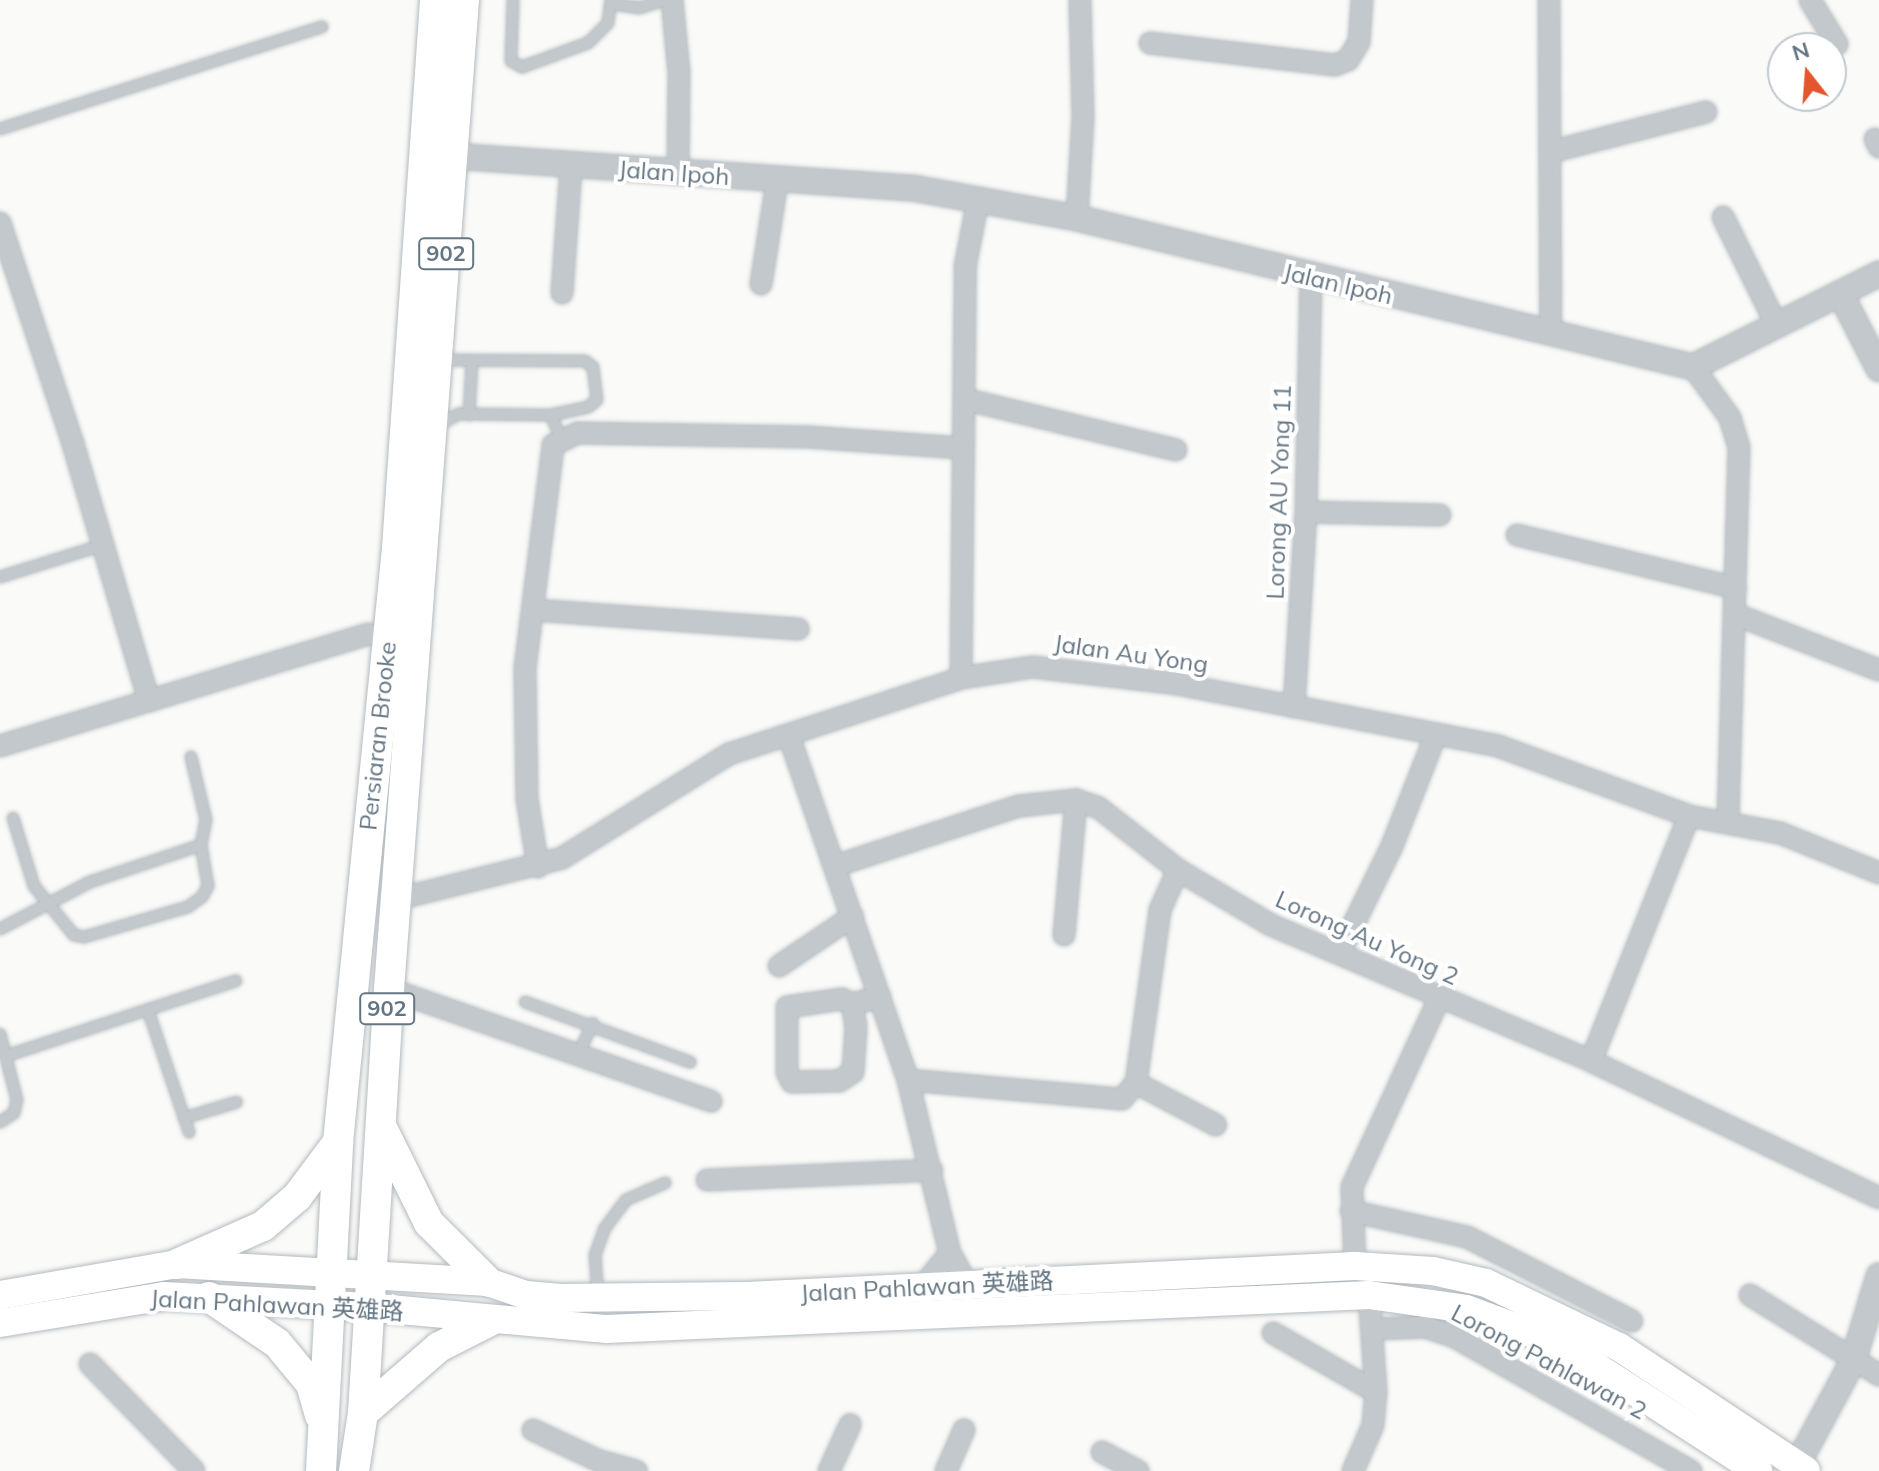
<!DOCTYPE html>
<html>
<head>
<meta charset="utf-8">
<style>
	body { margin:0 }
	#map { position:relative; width:1879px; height:1471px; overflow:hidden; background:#fafaf8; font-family:Mulish,"Noto Sans SC",sans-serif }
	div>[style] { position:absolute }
	.roads { filter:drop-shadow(0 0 2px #b3babf) drop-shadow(0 0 2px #b3babf) }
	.service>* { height:10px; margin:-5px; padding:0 5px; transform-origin:5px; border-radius:5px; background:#c3c8cc }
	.minor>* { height:20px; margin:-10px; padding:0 10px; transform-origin:10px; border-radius:10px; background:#c3c8cc }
	.tertiary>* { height:24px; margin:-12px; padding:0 12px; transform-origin:12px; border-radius:12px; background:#c3c8cc }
	.secondary>* { height:28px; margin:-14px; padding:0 14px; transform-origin:14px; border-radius:14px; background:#fff }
	.primary>* { height:30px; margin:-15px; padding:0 15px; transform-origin:15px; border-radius:15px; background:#fff }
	span { translate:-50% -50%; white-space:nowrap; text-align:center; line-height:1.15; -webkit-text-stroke:8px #fff; paint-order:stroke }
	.shield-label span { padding:2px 6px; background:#fff; border:2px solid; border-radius:6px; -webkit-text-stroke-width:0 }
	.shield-label { font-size:22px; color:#657683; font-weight:700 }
	.street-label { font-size:24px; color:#657683 }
	.north { position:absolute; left:1767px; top:32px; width:80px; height:80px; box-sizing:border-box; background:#fff; border:2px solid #c1c8cd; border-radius:50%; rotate:343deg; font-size:22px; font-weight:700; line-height:32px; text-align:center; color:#657683 }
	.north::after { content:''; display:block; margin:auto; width:28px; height:36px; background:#e4572e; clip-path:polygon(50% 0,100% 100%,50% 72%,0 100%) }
</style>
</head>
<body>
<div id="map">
	<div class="roads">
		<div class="service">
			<i style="left:513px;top:0;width:61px;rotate:91.9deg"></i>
			<i style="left:511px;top:61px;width:13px;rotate:29deg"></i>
			<i style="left:522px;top:67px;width:70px;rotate:-20deg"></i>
			<i style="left:588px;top:43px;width:28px;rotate:-45deg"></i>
			<i style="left:608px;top:23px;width:23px;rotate:-83deg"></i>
			<i style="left:612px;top:4px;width:27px;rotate:8deg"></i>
			<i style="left:639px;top:8px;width:28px;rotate:-17deg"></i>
			<i style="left:0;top:129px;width:338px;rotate:-17.6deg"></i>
			<i style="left:469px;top:415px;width:54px;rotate:-86.8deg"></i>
			<i style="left:551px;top:415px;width:25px;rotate:67deg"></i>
			<i style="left:437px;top:426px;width:25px;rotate:-29deg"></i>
			<i style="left:459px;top:414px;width:92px;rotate:0.6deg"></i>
			<i style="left:551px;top:415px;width:38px;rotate:-12deg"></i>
			<i style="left:588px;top:407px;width:11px;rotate:-38deg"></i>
			<i style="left:597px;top:400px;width:33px;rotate:-97deg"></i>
			<i style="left:593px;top:367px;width:10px;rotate:-143deg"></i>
			<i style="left:585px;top:361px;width:145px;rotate:-179.6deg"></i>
			<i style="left:0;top:577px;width:108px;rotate:-17.3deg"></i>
			<i style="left:13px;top:818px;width:71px;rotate:72.8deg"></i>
			<i style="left:34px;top:886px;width:63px;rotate:50.8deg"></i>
			<i style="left:74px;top:935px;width:10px;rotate:11deg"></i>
			<i style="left:84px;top:937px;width:108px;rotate:-16.1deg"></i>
			<i style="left:188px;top:907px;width:17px;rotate:-36deg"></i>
			<i style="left:202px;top:897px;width:13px;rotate:-61deg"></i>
			<i style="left:208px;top:886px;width:42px;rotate:-99.7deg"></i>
			<i style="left:0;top:929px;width:102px;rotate:-27.6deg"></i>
			<i style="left:90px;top:882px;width:117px;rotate:-18.4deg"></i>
			<i style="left:201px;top:845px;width:25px;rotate:-79deg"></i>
			<i style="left:206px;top:820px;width:65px;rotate:-103.4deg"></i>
			<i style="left:525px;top:1002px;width:176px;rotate:20deg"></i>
			<i style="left:148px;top:1010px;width:129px;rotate:71.4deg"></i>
			<i style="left:0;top:1034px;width:68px;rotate:75.6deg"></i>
			<i style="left:17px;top:1100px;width:13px;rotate:103deg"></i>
			<i style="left:14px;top:1113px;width:17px;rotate:147deg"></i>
			<i style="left:579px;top:1052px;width:32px;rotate:-64deg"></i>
			<i style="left:6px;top:1056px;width:242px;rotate:-18.1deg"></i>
			<i style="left:184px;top:1118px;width:55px;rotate:-16.8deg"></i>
			<i style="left:598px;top:1296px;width:41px;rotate:-94.2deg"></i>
			<i style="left:595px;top:1255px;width:29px;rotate:-70deg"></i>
			<i style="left:605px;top:1228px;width:35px;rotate:-53deg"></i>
			<i style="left:626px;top:1200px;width:43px;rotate:-23.6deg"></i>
		</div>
		<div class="minor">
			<i style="left:672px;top:0;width:73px;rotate:84.5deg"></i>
			<i style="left:679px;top:73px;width:100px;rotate:90.6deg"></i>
			<i style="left:1549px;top:0;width:333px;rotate:89.7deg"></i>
			<i style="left:1810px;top:0;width:52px;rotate:58.5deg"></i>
			<i style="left:1150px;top:43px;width:186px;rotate:6.8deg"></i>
			<i style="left:1335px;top:65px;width:14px;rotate:-21deg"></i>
			<i style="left:1348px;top:60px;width:21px;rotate:-59deg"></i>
			<i style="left:1359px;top:42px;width:42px;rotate:-85.9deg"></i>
			<i style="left:1875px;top:139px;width:9px;rotate:63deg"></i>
			<i style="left:1550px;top:152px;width:161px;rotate:-14.4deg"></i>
			<i style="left:1723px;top:217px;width:122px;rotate:63.6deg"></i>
			<i style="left:1077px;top:218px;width:102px;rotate:-86.6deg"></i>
			<i style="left:1083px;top:116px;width:116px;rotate:-91.5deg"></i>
			<i style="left:0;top:223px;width:233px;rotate:71.7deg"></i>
			<i style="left:73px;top:444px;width:268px;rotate:73.5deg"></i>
			<i style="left:761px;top:284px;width:103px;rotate:-81.1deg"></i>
			<i style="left:562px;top:293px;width:127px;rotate:-85.9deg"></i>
			<i style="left:1693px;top:367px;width:63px;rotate:54deg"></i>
			<i style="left:1730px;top:418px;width:31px;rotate:73deg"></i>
			<i style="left:1739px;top:448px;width:374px;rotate:91.7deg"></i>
			<i style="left:964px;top:399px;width:218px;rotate:13.5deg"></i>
			<i style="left:1306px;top:512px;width:134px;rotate:1.3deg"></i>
			<i style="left:1517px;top:535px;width:225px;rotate:13.6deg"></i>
			<i style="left:533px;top:610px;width:266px;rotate:4.1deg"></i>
			<i style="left:1737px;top:615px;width:152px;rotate:21.2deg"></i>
			<i style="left:961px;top:678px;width:411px;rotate:-89.4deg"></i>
			<i style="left:965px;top:267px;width:68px;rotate:-79deg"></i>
			<i style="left:1294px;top:707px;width:195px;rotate:-86.5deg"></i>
			<i style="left:1306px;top:512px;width:233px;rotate:-88.8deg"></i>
			<i style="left:789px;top:736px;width:364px;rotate:70.9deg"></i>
			<i style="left:908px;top:1080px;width:178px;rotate:76.4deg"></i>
			<i style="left:950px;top:1253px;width:37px;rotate:61deg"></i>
			<i style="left:0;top:746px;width:385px;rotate:-16.9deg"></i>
			<i style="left:838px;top:865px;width:190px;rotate:-18.1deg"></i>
			<i style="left:1019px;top:806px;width:57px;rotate:-6deg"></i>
			<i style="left:1076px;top:800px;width:24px;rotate:19deg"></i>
			<i style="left:1099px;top:808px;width:100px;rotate:38.1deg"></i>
			<i style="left:1178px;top:870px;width:108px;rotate:30.6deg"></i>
			<i style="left:1271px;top:925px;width:348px;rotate:23deg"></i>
			<i style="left:1591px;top:1061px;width:319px;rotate:25.4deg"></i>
			<i style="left:538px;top:867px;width:69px;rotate:-99.2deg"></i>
			<i style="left:527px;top:799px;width:131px;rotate:-90.9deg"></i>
			<i style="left:525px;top:668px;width:225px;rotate:-82.8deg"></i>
			<i style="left:553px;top:445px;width:28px;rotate:-26deg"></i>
			<i style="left:578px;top:433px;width:231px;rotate:1deg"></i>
			<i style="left:809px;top:437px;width:153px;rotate:4.1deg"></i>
			<i style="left:398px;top:899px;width:169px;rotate:-14deg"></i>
			<i style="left:562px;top:858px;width:197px;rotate:-31.9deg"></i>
			<i style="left:729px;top:754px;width:244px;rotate:-18.1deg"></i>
			<i style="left:961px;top:678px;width:73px;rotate:-8.7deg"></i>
			<i style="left:1033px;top:667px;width:145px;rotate:6.7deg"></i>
			<i style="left:1177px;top:684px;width:327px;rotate:10.9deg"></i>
			<i style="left:1498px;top:746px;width:203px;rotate:20.1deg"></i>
			<i style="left:1689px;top:816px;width:93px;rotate:10.6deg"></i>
			<i style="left:1780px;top:833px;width:107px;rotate:22deg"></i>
			<i style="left:1064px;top:935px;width:136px;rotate:-84.9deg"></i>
			<i style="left:1340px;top:952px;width:118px;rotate:-63.9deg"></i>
			<i style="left:1392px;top:846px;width:117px;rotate:-68.5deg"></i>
			<i style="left:779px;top:966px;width:89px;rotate:-34deg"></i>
			<i style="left:389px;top:989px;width:341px;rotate:19.2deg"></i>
			<i style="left:852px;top:1004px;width:22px;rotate:80deg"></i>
			<i style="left:856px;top:1026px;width:46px;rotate:93.7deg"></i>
			<i style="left:853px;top:1072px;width:17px;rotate:147deg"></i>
			<i style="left:839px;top:1081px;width:47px;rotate:178.8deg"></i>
			<i style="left:792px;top:1082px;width:11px;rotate:-117deg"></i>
			<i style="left:787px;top:1072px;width:65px;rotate:-90deg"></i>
			<i style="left:787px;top:1007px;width:56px;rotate:-8.3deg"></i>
			<i style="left:842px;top:999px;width:11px;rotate:27deg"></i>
			<i style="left:852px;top:1004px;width:29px;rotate:-14deg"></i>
			<i style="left:1591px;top:1061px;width:264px;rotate:-68.2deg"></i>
			<i style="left:908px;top:1080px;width:215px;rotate:5.1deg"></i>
			<i style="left:1122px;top:1099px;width:21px;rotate:-49deg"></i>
			<i style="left:1136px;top:1083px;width:175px;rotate:-82.1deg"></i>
			<i style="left:1160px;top:910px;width:44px;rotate:-65.8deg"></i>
			<i style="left:1136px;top:1083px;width:90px;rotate:27.7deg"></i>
			<i style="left:707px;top:1180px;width:225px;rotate:-2.5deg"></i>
			<i style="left:1351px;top:1211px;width:119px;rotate:12.6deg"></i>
			<i style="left:1467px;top:1237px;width:185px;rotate:27deg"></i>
			<i style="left:1355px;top:1266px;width:79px;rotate:-92.2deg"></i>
			<i style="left:1352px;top:1187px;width:207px;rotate:-65.2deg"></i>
			<i style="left:921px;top:1288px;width:45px;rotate:-50.4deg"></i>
			<i style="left:1750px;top:1295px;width:152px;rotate:31.8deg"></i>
			<i style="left:1375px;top:1329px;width:50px;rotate:-2.3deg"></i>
			<i style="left:1425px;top:1327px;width:29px;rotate:18deg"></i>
			<i style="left:1453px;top:1336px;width:274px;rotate:29.6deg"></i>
			<i style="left:1273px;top:1333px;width:119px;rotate:29.8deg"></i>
			<i style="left:90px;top:1364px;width:149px;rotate:45.8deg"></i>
			<i style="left:533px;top:1430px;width:71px;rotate:25.1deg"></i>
			<i style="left:597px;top:1460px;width:41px;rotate:15.8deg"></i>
			<i style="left:1102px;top:1452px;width:41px;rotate:27.8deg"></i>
			<i style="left:829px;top:1471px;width:51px;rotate:-65.5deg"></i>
			<i style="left:946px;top:1471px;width:45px;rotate:-66.3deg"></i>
			<i style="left:1353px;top:1471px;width:50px;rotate:-66.5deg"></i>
			<i style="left:1373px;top:1425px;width:33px;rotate:-85deg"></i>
			<i style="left:1376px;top:1392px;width:97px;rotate:-94.1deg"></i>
		</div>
		<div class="tertiary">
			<i style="left:453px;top:156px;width:461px;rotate:4deg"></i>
			<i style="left:913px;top:188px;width:167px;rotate:10.4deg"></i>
			<i style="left:1077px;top:218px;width:634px;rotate:13.6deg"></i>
			<i style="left:1693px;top:367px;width:208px;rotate:-26.6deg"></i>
			<i style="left:1841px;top:295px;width:83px;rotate:62.8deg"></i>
			<i style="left:1797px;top:1465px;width:118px;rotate:-61.7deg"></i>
			<i style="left:1853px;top:1361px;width:89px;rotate:-73deg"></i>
		</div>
		<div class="secondary">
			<i style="left:0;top:1295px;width:180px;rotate:-9.9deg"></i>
			<i style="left:177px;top:1264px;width:312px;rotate:3.3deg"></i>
			<i style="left:488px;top:1282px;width:40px;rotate:18.9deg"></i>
			<i style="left:526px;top:1295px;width:32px;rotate:5deg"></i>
			<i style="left:558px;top:1298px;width:189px;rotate:-0.6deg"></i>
			<i style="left:747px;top:1296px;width:609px;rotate:-2.82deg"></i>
			<i style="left:1355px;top:1266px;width:78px;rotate:3.7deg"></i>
			<i style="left:1433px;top:1271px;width:54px;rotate:12.8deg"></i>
			<i style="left:1486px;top:1283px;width:148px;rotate:25.7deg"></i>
			<i style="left:1619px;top:1347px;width:224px;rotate:33.5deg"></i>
			<i style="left:0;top:1323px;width:166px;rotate:-9.3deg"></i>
			<i style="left:164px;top:1296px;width:204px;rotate:3.1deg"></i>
			<i style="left:368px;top:1307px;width:240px;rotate:5.3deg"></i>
			<i style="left:607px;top:1329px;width:763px;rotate:-2.55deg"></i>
			<i style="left:1369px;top:1295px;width:98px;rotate:8.2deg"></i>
			<i style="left:1466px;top:1309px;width:78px;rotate:20.3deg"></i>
			<i style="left:1539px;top:1336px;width:42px;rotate:25.3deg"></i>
			<i style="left:1577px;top:1354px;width:216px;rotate:32.9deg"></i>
		</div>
		<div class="primary">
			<i style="left:382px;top:1128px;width:106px;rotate:63.7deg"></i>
			<i style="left:429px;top:1223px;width:83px;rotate:45deg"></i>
			<i style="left:177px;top:1264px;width:94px;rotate:-23.8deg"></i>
			<i style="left:263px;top:1226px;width:45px;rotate:-40.5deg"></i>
			<i style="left:297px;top:1197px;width:69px;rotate:-53.3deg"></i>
			<i style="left:209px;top:1297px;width:82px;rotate:34.1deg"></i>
			<i style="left:277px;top:1343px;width:53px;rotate:50.3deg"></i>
			<i style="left:311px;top:1384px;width:32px;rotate:74deg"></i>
			<i style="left:363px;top:1413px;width:101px;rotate:-41deg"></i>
			<i style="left:439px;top:1347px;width:57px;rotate:-27deg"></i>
			<i style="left:321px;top:1471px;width:329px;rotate:-87deg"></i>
			<i style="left:338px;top:1142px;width:597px;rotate:-84.33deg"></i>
			<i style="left:397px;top:548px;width:549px;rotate:-86.03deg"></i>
			<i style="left:354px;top:1471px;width:59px;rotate:-81.2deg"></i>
			<i style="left:363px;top:1413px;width:425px;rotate:-86.5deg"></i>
			<i style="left:389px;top:989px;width:992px;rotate:-85.66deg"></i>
		</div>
	</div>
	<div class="shield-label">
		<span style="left:446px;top:254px">902</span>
		<span style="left:387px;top:1009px">902</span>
	</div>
	<div class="street-label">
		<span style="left:674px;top:173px;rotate:4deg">Jalan Ipoh</span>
		<span style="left:1338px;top:284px;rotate:13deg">Jalan Ipoh</span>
		<span style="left:1279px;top:492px;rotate:-88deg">Lorong AU Yong 11</span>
		<span style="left:1131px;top:654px;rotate:8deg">Jalan Au Yong</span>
		<span style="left:378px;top:736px;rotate:-84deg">Persiaran Brooke</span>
		<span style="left:1367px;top:938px;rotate:24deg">Lorong Au Yong 2</span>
		<span style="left:927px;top:1287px;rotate:-3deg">Jalan Pahlawan 英雄路</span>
		<span style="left:277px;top:1305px;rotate:3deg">Jalan Pahlawan 英雄路</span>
		<span style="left:1549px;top:1362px;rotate:28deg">Lorong Pahlawan 2</span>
	</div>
	<div class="north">N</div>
</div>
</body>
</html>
